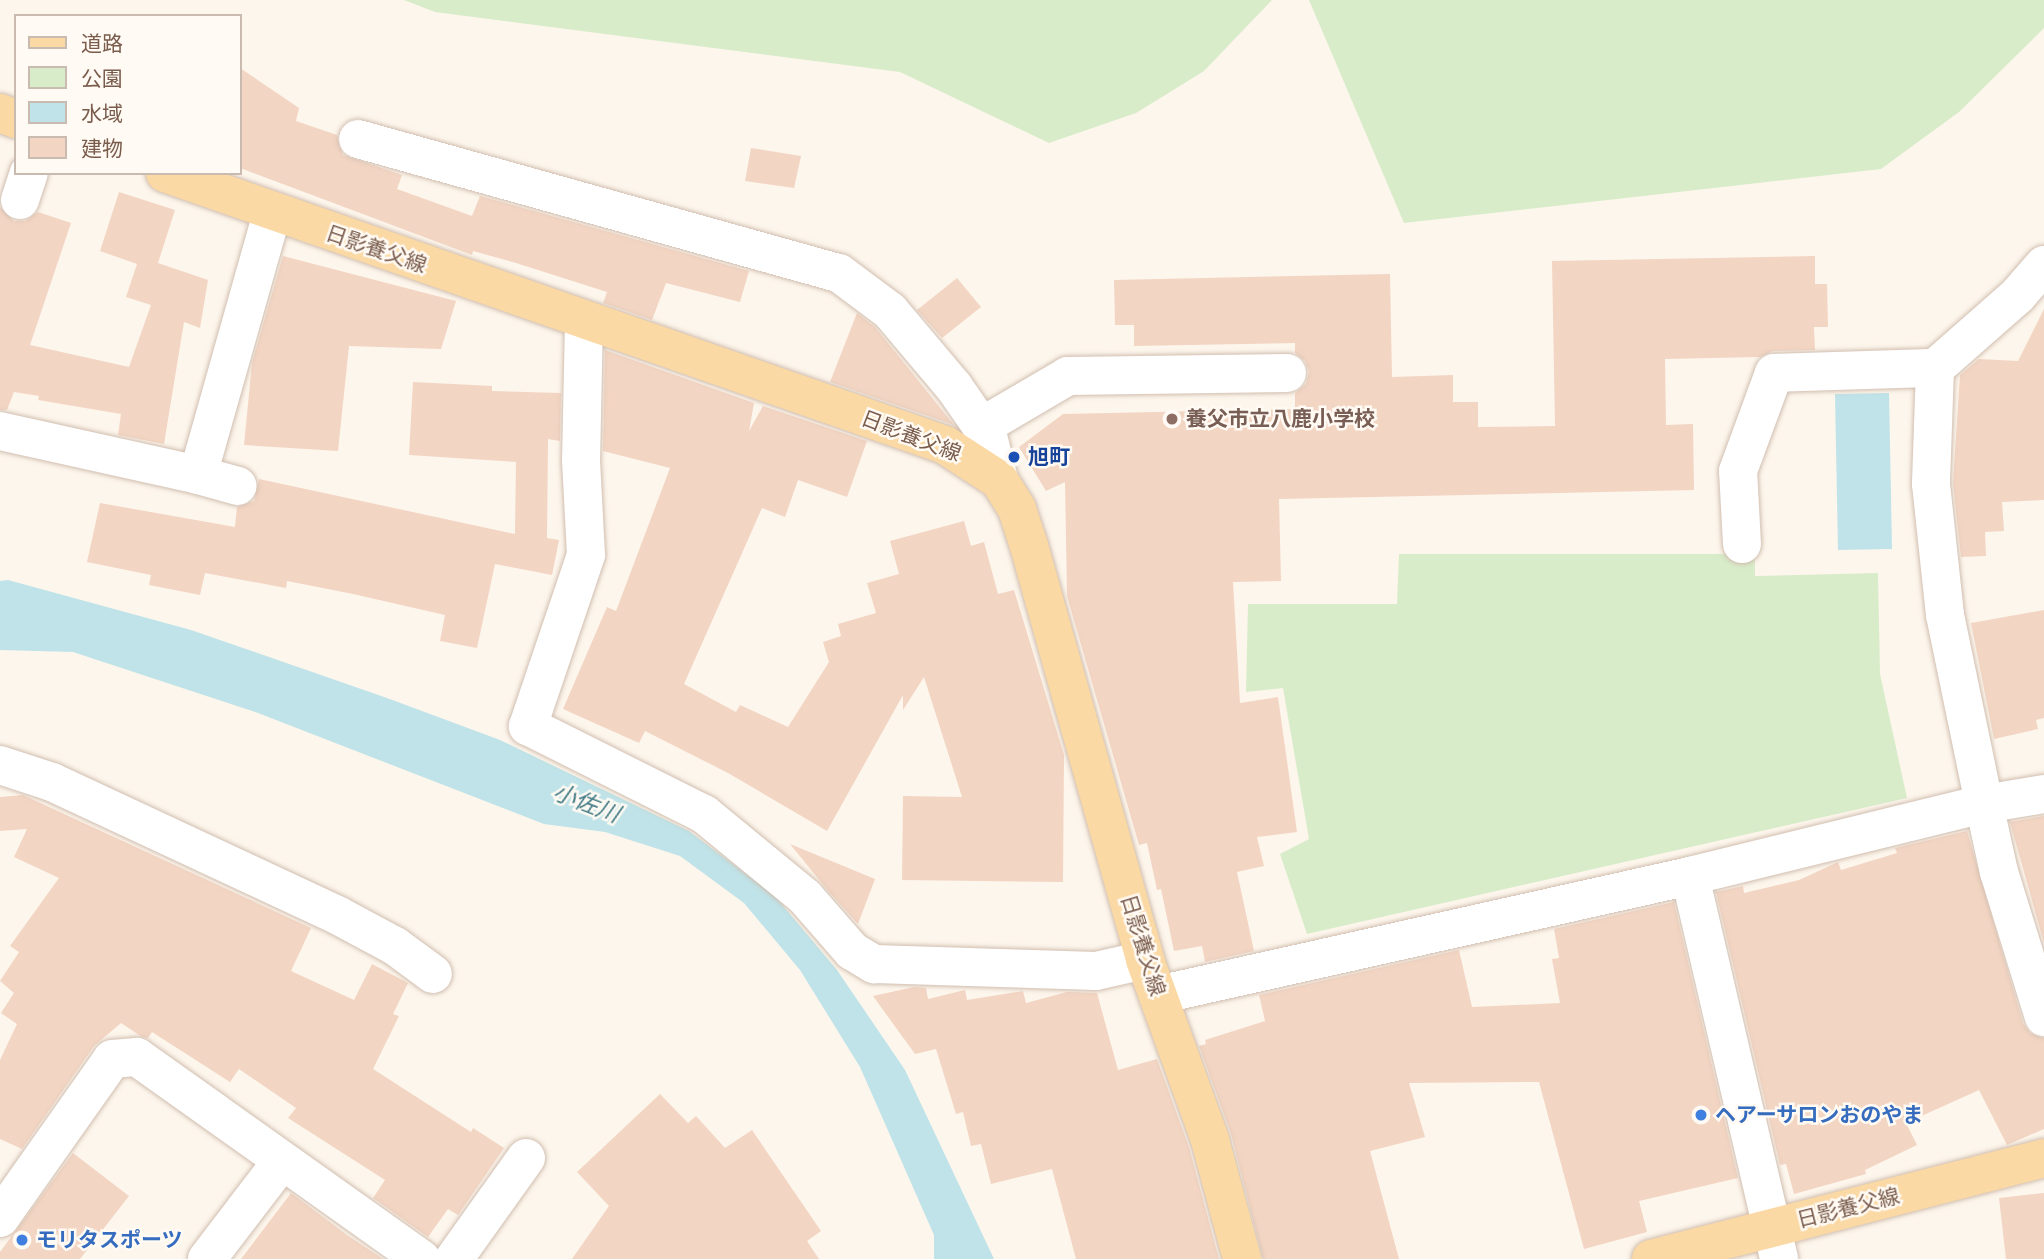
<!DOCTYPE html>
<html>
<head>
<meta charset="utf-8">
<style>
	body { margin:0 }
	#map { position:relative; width:2044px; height:1259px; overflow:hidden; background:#fdf6ec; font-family:"Source Sans 3","Noto Sans JP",sans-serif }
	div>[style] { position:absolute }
	.green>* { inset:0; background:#d8ecc9 }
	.water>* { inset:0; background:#bfe3e8 }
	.building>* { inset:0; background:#f3d5c3 }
	.roads { filter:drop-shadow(0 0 2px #d1beb0) drop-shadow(0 0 2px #d1beb0) }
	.minor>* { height:38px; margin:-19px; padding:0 19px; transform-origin:19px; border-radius:19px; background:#fff }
	.major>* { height:38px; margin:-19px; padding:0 19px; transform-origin:19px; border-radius:19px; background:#fbd9a5 }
	.dots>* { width:19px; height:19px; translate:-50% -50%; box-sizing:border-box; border:4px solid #fffaf3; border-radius:50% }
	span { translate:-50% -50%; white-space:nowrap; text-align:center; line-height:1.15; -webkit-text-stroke:5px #fffaf3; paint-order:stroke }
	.street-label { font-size:21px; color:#7a5c4d }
	.education-label { font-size:21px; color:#785e54; font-weight:700 }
	.left { translate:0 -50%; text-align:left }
	.transit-label { font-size:21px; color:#164399; font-weight:700 }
	.shop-label { font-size:21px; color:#366cbe; font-weight:700 }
	.water-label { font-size:23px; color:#437c86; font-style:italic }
	.legend { position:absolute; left:14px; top:14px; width:228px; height:161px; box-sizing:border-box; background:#fffaf3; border:2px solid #cabbb1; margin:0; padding:9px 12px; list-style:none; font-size:21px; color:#7a5c4d }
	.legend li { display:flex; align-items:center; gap:14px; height:35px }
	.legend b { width:35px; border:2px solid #cabbb1 }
</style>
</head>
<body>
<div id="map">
	<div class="green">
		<i style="clip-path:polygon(404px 0,1272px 0,1204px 71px,1136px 113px,1049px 143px,900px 72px,435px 12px)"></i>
		<i style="clip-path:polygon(1309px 0,2044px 0,2044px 28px,1959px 112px,1881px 169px,1404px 223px)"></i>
		<i style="clip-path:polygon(1399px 554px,1755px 554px,1755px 576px,1878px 573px,1880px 674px,1907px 798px,1307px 934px,1280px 854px,1309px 839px,1283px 688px,1246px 692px,1248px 604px,1397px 604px)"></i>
	</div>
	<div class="water">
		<i style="clip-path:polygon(1889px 393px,1892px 549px,1838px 550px,1835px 394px)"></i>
		<i style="clip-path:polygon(8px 580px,191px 630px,387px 698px,500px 740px,689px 831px,774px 895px,837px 970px,905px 1070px,994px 1259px,934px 1259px,934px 1235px,860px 1067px,800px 970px,744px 903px,680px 856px,605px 832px,544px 824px,258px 713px,73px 652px,0 650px,0 581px)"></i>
	</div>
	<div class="building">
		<i style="clip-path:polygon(240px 68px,299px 108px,296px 121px,337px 135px,343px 155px,402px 175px,397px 189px,472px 216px,480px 196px,749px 271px,740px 302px,666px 283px,652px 320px,603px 303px,607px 292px,516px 263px,473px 251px,472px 255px,240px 168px)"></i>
		<i style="clip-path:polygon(751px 148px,801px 156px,794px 188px,745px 181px)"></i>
		<i style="clip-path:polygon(119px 192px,175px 210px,158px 263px,208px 280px,200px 328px,184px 322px,164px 444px,118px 435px,121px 414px,38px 400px,39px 396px,14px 392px,7px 410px,0 410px,0 207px,14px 221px,25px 221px,38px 212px,71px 223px,30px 345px,129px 367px,151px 305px,126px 297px,137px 264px,100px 251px)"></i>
		<i style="clip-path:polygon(283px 256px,456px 301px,441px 349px,349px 346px,338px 451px,244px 445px,252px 363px)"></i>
		<i style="clip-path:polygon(1815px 256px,1815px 284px,1827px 284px,1828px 327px,1814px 327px,1815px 350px,1773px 351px,1760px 357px,1665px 359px,1666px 425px,1693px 424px,1694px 490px,1279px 499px,1281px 581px,1233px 582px,1240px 703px,1278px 697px,1297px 832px,1257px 837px,1264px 866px,1237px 872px,1254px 951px,1205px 962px,1202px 946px,1174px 951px,1161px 889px,1157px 890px,1147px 843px,1139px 845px,1067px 596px,1065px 482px,1046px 491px,1019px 447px,1063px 414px,1295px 409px,1295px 393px,1306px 384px,1309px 372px,1305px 361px,1295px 353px,1295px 343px,1134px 346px,1134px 325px,1115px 325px,1114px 280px,1390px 274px,1392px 377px,1453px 375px,1453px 402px,1478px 402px,1478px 427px,1555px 426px,1552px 261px)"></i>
		<i style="clip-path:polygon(957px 278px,981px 307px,942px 338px,917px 310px)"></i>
		<i style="clip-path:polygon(2044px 309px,2044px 500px,2002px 502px,2004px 531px,1985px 532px,1986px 556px,1961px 557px,1953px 483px,1960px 375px,1979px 359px,2018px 361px)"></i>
		<i style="clip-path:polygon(857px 313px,875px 327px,954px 425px,830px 382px)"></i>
		<i style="clip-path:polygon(605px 350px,754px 403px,749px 431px,763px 406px,867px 441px,847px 497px,798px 480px,785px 517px,762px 508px,684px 684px,736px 712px,740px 705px,788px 727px,829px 662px,823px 642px,841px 636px,838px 624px,876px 613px,867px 583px,899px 574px,890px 541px,964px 521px,971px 546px,984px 542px,998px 594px,1014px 590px,1064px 755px,1063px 882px,902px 880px,903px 796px,962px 797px,924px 677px,903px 710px,903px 695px,827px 831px,728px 773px,645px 731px,639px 743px,563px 709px,607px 607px,616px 611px,670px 468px,603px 451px)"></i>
		<i style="clip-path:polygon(413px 382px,492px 386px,492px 391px,561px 393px,560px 441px,548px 439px,547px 538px,559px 540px,552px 575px,495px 564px,477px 648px,440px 641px,445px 615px,353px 594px,287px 581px,286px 588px,205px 573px,200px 595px,149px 585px,151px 575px,87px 562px,100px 503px,235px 527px,237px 507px,254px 501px,259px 479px,515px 534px,516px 462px,409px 455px)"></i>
		<i style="clip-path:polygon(2044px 610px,2044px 718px,2036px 720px,2038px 729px,1994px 739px,1971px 623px)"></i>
		<i style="clip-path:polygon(23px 795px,311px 928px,291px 971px,354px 1000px,372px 964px,408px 983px,393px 1014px,399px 1016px,373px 1069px,471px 1132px,473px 1128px,504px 1148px,458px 1215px,448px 1209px,428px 1237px,373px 1198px,385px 1180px,288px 1118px,296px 1108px,239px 1069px,230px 1082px,152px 1032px,148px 1038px,142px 1037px,121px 1023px,94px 1046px,22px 1149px,0 1139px,0 1060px,17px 1024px,1px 1013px,14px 993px,0 981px,19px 952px,10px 946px,59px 878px,14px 857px,27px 829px,0 831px,0 797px)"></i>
		<i style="clip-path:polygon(2044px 816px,2044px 943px,2010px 822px)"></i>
		<i style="clip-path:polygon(1967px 831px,2023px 1023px,2030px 1033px,2044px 1038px,2044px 1129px,2007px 1145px,1979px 1090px,1906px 1123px,1917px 1145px,1865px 1170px,1866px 1174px,1794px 1194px,1786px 1164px,1780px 1165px,1716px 892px,1743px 886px,1744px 893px,1799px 880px,1838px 862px,1841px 870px,1897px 853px,1895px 848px)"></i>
		<i style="clip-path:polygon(790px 844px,875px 879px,858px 924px,829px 892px)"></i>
		<i style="clip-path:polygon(1674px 902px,1738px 1178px,1639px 1201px,1647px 1232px,1584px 1249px,1539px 1082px,1409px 1083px,1425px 1137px,1370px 1151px,1399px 1259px,1263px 1259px,1231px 1134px,1199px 1046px,1206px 1044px,1205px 1040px,1265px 1021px,1259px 995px,1459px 950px,1472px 1007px,1560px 1003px,1552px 959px,1559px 958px,1554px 929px)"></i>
		<i style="clip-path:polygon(914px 987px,926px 988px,928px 999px,965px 990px,967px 1000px,1023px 991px,1026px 1003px,1067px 992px,1097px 993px,1118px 1070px,1157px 1059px,1189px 1147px,1219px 1259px,1076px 1259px,1052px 1169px,991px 1184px,981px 1144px,971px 1146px,963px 1112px,956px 1114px,936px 1049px,915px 1054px,873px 996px)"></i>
		<i style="clip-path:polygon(660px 1094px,688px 1123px,696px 1116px,725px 1148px,752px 1130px,821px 1231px,807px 1241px,819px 1259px,572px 1259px,609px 1206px,577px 1172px)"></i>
		<i style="clip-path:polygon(73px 1153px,129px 1196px,80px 1259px,0 1259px,0 1252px)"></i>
		<i style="clip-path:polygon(291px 1193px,347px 1235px,383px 1259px,241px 1259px)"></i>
		<i style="clip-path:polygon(2044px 1193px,2044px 1259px,2006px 1259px,1999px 1198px)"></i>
	</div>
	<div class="roads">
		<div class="minor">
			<i style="left:358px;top:139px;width:499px;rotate:15.6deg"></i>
			<i style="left:839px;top:273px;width:64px;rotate:36.7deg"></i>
			<i style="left:890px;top:311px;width:99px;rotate:49.9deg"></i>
			<i style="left:954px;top:387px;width:60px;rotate:55.2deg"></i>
			<i style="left:988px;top:436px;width:45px;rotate:76deg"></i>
			<i style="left:20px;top:200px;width:28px;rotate:-72deg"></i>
			<i style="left:2044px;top:265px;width:41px;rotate:131.1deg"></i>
			<i style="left:2017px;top:296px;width:109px;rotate:138.7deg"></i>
			<i style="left:1935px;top:368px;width:116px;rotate:92deg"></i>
			<i style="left:1931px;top:484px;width:132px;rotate:83.9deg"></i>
			<i style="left:1945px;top:615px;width:193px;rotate:78.3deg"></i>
			<i style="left:1984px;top:804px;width:70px;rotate:77.6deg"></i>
			<i style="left:1999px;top:872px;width:152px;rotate:72.8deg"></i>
			<i style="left:584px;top:320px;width:140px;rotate:91.2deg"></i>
			<i style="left:581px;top:460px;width:95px;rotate:87deg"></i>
			<i style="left:586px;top:555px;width:181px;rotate:108.7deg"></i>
			<i style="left:528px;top:726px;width:197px;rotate:26.6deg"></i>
			<i style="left:704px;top:814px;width:131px;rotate:39.4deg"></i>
			<i style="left:805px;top:897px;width:72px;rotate:49deg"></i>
			<i style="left:852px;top:951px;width:26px;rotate:31deg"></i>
			<i style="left:874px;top:964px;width:222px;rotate:1.8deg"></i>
			<i style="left:1096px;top:971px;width:50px;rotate:-12.7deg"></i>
			<i style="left:981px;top:427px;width:101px;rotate:-30.4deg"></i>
			<i style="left:1068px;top:376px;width:219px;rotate:-0.8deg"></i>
			<i style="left:0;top:431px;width:203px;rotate:12.5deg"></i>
			<i style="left:198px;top:475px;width:272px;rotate:-74.2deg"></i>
			<i style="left:198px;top:475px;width:41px;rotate:15.4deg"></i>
			<i style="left:1742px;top:544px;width:73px;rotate:-93.1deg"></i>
			<i style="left:1738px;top:471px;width:104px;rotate:-69.8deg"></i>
			<i style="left:1774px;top:373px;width:161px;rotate:-1.8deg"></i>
			<i style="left:0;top:765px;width:55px;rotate:18.1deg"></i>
			<i style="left:52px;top:782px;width:317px;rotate:25deg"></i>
			<i style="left:339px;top:916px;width:64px;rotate:28.2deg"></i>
			<i style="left:395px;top:946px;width:47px;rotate:36.4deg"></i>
			<i style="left:1690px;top:876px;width:393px;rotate:76.9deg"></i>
			<i style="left:1158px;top:995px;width:545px;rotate:-12.61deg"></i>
			<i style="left:1690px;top:876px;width:303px;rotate:-13.8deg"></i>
			<i style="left:1984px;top:804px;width:61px;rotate:-9.5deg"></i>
			<i style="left:0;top:1218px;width:194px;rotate:-54.8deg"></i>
			<i style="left:112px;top:1059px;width:25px;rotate:-5deg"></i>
			<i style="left:137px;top:1057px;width:349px;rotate:35.4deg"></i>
			<i style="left:207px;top:1259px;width:123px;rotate:-52.6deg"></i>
			<i style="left:454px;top:1259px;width:124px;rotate:-54.5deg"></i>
		</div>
		<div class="major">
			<i style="left:0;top:113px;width:17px;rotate:21deg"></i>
			<i style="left:165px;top:173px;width:826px;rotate:19.22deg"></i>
			<i style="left:945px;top:445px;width:64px;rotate:32.9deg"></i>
			<i style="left:999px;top:480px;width:34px;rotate:58deg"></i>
			<i style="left:1017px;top:509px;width:39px;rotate:72deg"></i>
			<i style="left:1029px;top:546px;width:430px;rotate:74.3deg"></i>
			<i style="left:1145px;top:960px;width:191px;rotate:70.1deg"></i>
			<i style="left:1210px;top:1140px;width:123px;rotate:74.9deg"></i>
			<i style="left:1651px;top:1259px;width:406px;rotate:-14.4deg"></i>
		</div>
	</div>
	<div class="dots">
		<i style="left:1172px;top:419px;background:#8d6e63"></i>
		<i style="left:1014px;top:457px;background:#1a4fb4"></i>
		<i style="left:1701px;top:1115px;background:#3f7fe0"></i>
		<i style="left:22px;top:1240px;background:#3f7fe0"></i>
	</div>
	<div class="street-label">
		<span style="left:376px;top:249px;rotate:19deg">日影養父線</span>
		<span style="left:911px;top:436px;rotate:21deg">日影養父線</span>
		<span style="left:1143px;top:945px;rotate:73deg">日影養父線</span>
		<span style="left:1848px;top:1208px;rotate:-14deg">日影養父線</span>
	</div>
	<div class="education-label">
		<span class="left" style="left:1186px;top:419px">養父市立八鹿小学校</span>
	</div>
	<div class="transit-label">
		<span class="left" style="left:1028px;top:457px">旭町</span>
	</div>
	<div class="shop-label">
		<span class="left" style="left:1715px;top:1115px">ヘアーサロンおのやま</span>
		<span class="left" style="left:36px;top:1240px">モリタスポーツ</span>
	</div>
	<div class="water-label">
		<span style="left:586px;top:804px;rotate:21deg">小佐川</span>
	</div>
	<ul class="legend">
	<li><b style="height:9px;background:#fbd9a5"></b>道路</li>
	<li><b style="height:19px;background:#d8ecc9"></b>公園</li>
	<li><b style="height:19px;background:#bfe3e8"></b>水域</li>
	<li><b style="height:19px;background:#f3d5c3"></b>建物</li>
	</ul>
</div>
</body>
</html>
